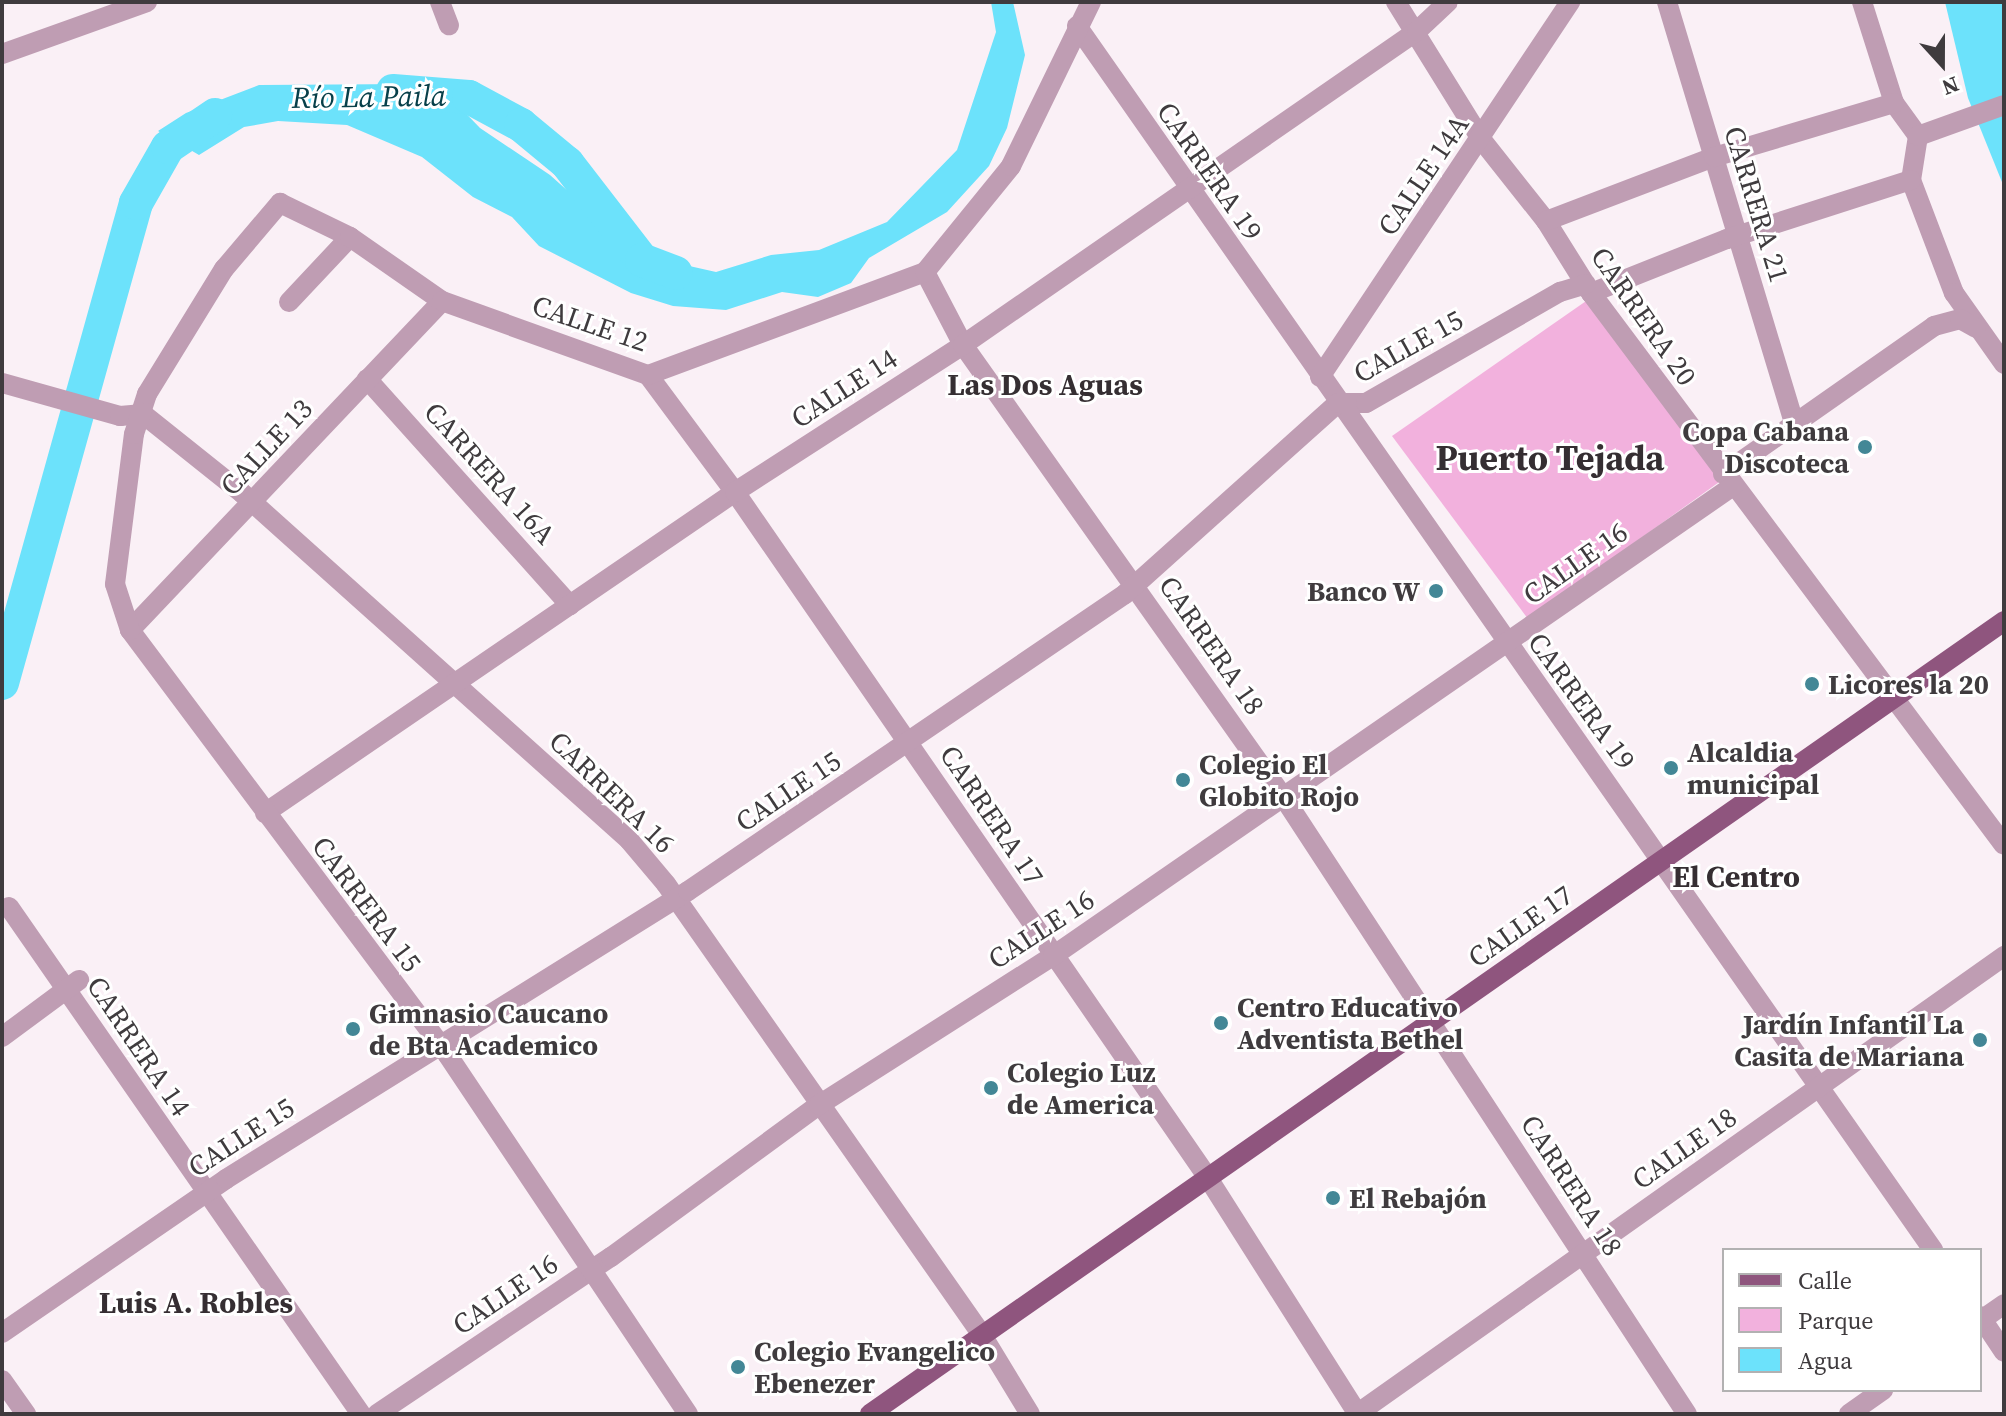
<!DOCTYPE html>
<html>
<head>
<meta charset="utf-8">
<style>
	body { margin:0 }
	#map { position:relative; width:2006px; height:1416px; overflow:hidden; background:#faf0f6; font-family:"Source Serif 4",serif }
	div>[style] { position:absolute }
	.green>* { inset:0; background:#f2b1dd }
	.water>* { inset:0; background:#6ce2fb }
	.river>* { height:34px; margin:-17px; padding:0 17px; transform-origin:17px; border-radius:17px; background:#6ce2fb }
	.minor>* { height:20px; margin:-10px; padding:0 10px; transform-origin:10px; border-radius:10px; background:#bf9db3 }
	.major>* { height:20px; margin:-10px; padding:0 10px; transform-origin:10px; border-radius:10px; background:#8f557e }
	.dots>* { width:22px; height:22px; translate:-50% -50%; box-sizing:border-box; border:4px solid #fff; border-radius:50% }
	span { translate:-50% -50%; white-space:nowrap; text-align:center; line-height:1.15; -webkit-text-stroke:6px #fff; paint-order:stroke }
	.street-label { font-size:28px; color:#3f3b3e }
	.poi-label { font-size:28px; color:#3f3b3e; font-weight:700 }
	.right { translate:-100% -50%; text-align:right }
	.left { translate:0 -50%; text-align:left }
	.water-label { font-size:30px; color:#07404a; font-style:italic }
	.neighbourhood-label { font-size:30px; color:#352e32; font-weight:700 }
	.district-label { font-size:36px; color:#352e32; font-weight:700 }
	.frame { position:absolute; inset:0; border:4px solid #3f3b3e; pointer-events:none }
	.legend { position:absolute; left:1722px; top:1248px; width:260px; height:144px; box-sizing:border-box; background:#fff; border:2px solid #b2b1b2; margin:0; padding:10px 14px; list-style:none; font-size:24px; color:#3f3b3e }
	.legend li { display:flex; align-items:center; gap:16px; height:40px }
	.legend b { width:40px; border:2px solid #b2b1b2 }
	.north { position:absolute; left:1902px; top:24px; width:80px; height:80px; -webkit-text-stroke:6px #fff; paint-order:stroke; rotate:159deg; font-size:22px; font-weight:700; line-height:32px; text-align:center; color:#3f3b3e }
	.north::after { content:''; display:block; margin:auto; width:28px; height:36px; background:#3f3b3e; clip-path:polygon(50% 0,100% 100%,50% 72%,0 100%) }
</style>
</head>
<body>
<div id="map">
	<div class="green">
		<i style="clip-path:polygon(1589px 299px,1722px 480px,1528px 619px,1392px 436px)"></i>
	</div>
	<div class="water">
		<i style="clip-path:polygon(991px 2px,1013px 2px,1025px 55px,1007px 128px,989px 166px,947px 212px,869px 258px,851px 283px,818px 297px,782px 292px,726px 310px,673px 306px,631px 293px,539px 246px,512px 217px,473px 197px,422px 157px,347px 125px,278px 121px,244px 127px,199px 155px,158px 131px,186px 113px,259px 85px,410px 84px,453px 100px,480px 128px,550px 175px,588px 209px,607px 235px,636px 254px,716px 272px,771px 255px,819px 250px,887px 222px,957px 150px,996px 32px)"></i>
		<i style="clip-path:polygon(1945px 2px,2002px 2px,2004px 187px,1968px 98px)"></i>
	</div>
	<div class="river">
		<i style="left:393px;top:91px;width:76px;rotate:4.5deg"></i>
		<i style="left:469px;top:97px;width:59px;rotate:28.3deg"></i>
		<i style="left:521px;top:125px;width:60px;rotate:39.6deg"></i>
		<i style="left:567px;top:163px;width:123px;rotate:52.3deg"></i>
		<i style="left:642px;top:260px;width:36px;rotate:21deg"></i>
		<i style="left:2px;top:683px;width:498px;rotate:-74.4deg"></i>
		<i style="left:136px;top:203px;width:64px;rotate:-60.3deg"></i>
		<i style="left:168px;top:147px;width:57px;rotate:-34.2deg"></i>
	</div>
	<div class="minor">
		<i style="left:440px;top:2px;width:25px;rotate:69deg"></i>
		<i style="left:1396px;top:2px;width:161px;rotate:58.2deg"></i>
		<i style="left:1481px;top:139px;width:105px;rotate:51.6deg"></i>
		<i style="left:1546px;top:221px;width:85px;rotate:58deg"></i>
		<i style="left:1591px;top:293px;width:689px;rotate:53.2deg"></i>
		<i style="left:1667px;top:2px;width:439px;rotate:73.2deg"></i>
		<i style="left:1862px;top:2px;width:106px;rotate:72.4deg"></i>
		<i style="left:1894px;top:103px;width:41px;rotate:54deg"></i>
		<i style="left:1918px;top:136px;width:45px;rotate:99deg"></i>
		<i style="left:1911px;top:180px;width:121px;rotate:69.2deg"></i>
		<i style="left:1954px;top:293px;width:87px;rotate:54.8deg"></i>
		<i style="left:1077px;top:26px;width:1494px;rotate:55.03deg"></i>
		<i style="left:2px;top:54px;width:154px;rotate:-19.7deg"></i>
		<i style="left:1918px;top:136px;width:91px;rotate:-19.8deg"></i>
		<i style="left:1546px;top:221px;width:180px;rotate:-20.9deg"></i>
		<i style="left:1714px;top:157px;width:188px;rotate:-16.7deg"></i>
		<i style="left:925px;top:272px;width:82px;rotate:62.5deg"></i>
		<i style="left:963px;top:345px;width:555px;rotate:54.68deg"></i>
		<i style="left:1284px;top:798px;width:736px;rotate:56.81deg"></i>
		<i style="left:1591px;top:293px;width:146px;rotate:-21.7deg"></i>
		<i style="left:1727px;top:239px;width:193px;rotate:-17.8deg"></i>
		<i style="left:289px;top:302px;width:89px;rotate:-46.8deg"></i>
		<i style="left:648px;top:375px;width:146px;rotate:53.4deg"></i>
		<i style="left:735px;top:492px;width:833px;rotate:55.41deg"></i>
		<i style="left:1208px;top:1178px;width:280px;rotate:57.6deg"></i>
		<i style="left:1320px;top:377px;width:451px;rotate:-56.3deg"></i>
		<i style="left:367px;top:379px;width:304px;rotate:48.1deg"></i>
		<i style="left:2px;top:383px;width:123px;rotate:15.6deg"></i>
		<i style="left:120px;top:416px;width:23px;rotate:-5deg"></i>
		<i style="left:143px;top:414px;width:127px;rotate:38.6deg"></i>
		<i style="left:242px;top:493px;width:520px;rotate:41.88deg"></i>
		<i style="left:629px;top:840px;width:57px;rotate:49.9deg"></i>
		<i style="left:666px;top:884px;width:551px;rotate:54.98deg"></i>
		<i style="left:982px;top:1335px;width:92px;rotate:58.7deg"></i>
		<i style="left:1723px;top:474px;width:258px;rotate:-35deg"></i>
		<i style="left:1934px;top:326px;width:27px;rotate:-15deg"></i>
		<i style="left:1960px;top:319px;width:18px;rotate:29deg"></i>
		<i style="left:130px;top:630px;width:453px;rotate:-46.5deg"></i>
		<i style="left:265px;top:813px;width:569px;rotate:-34.33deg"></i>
		<i style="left:735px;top:492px;width:271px;rotate:-32.8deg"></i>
		<i style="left:963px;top:345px;width:552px;rotate:-34.67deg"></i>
		<i style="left:1417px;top:31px;width:42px;rotate:-43.1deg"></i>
		<i style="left:9px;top:907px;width:617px;rotate:55.23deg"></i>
		<i style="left:2px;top:1037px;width:96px;rotate:-36.5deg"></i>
		<i style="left:1980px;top:1316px;width:43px;rotate:56.3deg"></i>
		<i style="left:1980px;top:1321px;width:29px;rotate:-35deg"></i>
		<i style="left:2px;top:1333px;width:272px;rotate:-34.5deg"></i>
		<i style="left:226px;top:1179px;width:544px;rotate:-31.94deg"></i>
		<i style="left:688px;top:891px;width:528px;rotate:-34.2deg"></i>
		<i style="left:1125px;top:594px;width:286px;rotate:-41.9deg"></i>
		<i style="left:1338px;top:403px;width:28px"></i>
		<i style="left:1366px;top:403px;width:224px;rotate:-29.8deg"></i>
		<i style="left:1560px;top:292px;width:27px;rotate:-17deg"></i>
		<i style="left:2px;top:1380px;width:42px;rotate:54.8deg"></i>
		<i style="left:377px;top:1414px;width:282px;rotate:-33.9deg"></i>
		<i style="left:611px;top:1257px;width:258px;rotate:-36.2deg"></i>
		<i style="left:819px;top:1105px;width:277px;rotate:-32.5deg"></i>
		<i style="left:1053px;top:956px;width:827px;rotate:-34.65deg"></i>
		<i style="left:688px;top:1414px;width:432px;rotate:-123.8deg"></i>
		<i style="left:448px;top:1055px;width:531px;rotate:-126.81deg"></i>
		<i style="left:130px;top:630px;width:48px;rotate:-108.1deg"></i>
		<i style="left:115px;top:584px;width:151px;rotate:-82.8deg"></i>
		<i style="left:134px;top:434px;width:42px;rotate:-72deg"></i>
		<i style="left:147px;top:394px;width:147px;rotate:-58.4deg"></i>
		<i style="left:224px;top:269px;width:87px;rotate:-49.7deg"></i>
		<i style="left:280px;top:203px;width:78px;rotate:25.9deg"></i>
		<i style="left:350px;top:237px;width:112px;rotate:34.8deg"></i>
		<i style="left:442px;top:301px;width:219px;rotate:19.8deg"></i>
		<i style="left:648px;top:375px;width:296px;rotate:-20.4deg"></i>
		<i style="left:925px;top:272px;width:136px;rotate:-50.9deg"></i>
		<i style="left:1011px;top:166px;width:182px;rotate:-64deg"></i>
		<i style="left:1357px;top:1414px;width:793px;rotate:-35.29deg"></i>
		<i style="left:1849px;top:1414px;width:42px;rotate:-35.2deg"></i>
	</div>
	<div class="major">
		<i style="left:870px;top:1414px;width:1384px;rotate:-34.96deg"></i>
	</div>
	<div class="dots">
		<i style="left:1865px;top:447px;background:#438796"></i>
		<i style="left:1436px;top:591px;background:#438796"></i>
		<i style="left:1812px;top:684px;background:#438796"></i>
		<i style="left:1671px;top:768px;background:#438796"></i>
		<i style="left:1183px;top:780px;background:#438796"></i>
		<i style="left:1221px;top:1023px;background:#438796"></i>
		<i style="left:353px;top:1029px;background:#438796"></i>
		<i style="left:1980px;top:1040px;background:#438796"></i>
		<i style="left:991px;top:1088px;background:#438796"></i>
		<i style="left:1333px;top:1198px;background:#438796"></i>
		<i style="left:738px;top:1367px;background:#438796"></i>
	</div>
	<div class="street-label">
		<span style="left:1210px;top:171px;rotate:55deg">CARRERA 19</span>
		<span style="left:1423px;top:175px;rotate:-56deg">CALLE 14A</span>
		<span style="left:1757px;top:204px;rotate:73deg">CARRERA 21</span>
		<span style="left:1644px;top:316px;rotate:55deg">CARRERA 20</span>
		<span style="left:590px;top:323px;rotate:19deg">CALLE 12</span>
		<span style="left:1408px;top:346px;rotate:-29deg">CALLE 15</span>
		<span style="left:844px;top:388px;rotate:-33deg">CALLE 14</span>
		<span style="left:266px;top:447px;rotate:-47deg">CALLE 13</span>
		<span style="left:490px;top:473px;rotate:48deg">CARRERA 16A</span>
		<span style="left:1575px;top:563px;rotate:-35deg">CALLE 16</span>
		<span style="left:1212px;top:645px;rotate:55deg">CARRERA 18</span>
		<span style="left:1582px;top:701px;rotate:54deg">CARRERA 19</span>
		<span style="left:788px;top:791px;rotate:-34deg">CALLE 15</span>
		<span style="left:612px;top:792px;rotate:44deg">CARRERA 16</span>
		<span style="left:992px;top:815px;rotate:56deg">CARRERA 17</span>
		<span style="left:367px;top:904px;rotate:53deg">CARRERA 15</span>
		<span style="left:1520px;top:926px;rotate:-35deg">CALLE 17</span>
		<span style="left:1041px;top:929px;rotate:-33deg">CALLE 16</span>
		<span style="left:139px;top:1046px;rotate:56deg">CARRERA 14</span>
		<span style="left:241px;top:1137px;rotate:-33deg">CALLE 15</span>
		<span style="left:1684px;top:1148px;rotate:-35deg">CALLE 18</span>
		<span style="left:1572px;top:1185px;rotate:57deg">CARRERA 18</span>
		<span style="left:505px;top:1294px;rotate:-34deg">CALLE 16</span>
	</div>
	<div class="poi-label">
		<span class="right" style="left:1849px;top:447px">Copa Cabana<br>Discoteca</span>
		<span class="right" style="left:1420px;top:591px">Banco W</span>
		<span class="left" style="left:1828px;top:684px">Licores la 20</span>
		<span class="left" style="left:1687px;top:768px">Alcaldia<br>municipal</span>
		<span class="left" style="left:1199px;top:780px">Colegio El<br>Globito Rojo</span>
		<span class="left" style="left:1237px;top:1023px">Centro Educativo<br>Adventista Bethel</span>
		<span class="left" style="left:369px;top:1029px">Gimnasio Caucano<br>de Bta Academico</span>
		<span class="right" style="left:1964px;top:1040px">Jardín Infantil La<br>Casita de Mariana</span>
		<span class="left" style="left:1007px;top:1088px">Colegio Luz<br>de America</span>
		<span class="left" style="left:1349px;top:1198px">El Rebajón</span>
		<span class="left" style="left:754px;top:1367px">Colegio Evangelico<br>Ebenezer</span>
	</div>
	<div class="water-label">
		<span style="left:369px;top:97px;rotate:-1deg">Río La Paila</span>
	</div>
	<div class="neighbourhood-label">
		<span style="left:1045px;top:385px">Las Dos Aguas</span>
		<span style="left:1736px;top:877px">El Centro</span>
		<span style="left:196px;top:1303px">Luis A. Robles</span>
	</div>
	<div class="district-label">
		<span style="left:1550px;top:458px">Puerto Tejada</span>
	</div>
	<div class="frame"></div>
	<ul class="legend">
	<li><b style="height:10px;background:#8f557e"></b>Calle</li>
	<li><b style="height:22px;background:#f2b1dd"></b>Parque</li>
	<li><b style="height:22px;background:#6ce2fb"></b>Agua</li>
	</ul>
	<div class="north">N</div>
</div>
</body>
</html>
